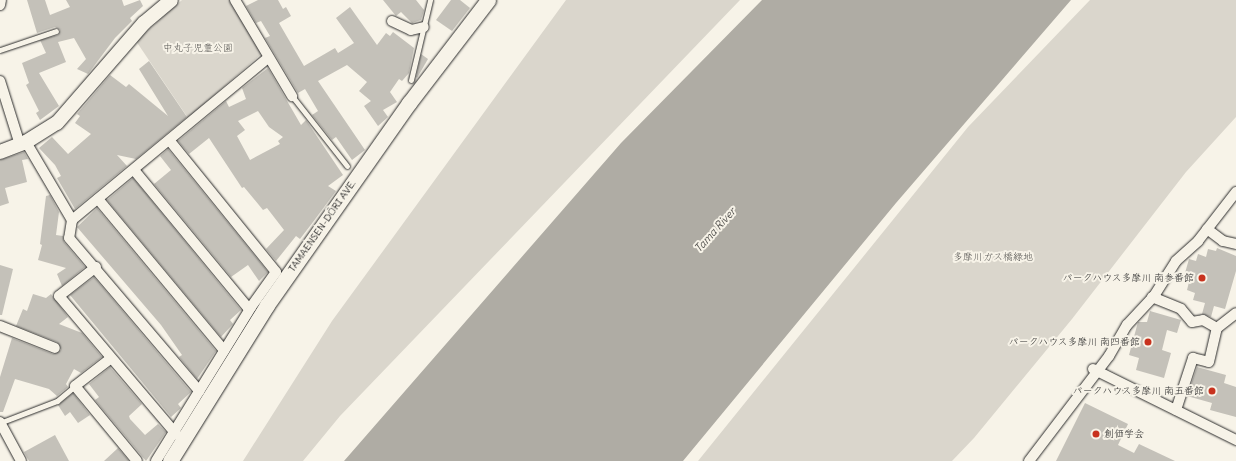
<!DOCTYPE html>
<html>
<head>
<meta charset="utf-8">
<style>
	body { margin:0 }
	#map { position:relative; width:1236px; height:461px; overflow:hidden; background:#f7f3e8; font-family:Delius,"Klee One",sans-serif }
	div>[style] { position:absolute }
	.green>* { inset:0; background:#dad6cc }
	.water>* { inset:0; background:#afaca4 }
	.building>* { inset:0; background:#c4c1b9 }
	.roads { filter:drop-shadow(0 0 1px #2b2b2b) drop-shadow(0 0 1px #2b2b2b) }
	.lane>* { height:5px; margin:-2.5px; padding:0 2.5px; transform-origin:2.5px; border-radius:2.5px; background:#f7f3e8 }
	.street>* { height:10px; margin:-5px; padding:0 5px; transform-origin:5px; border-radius:5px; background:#f7f3e8 }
	.secondary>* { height:14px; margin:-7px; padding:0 7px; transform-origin:7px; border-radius:7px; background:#f7f3e8 }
	.primary>* { height:15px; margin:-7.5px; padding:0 7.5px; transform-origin:7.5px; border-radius:7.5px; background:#f7f3e8 }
	.dots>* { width:11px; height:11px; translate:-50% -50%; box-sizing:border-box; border:2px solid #f7f3e8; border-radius:50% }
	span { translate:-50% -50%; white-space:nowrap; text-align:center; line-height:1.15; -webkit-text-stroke:4px #f7f3e8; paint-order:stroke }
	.park-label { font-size:10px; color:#575653 }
	.street-label { font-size:10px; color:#2b2b2b }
	.poi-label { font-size:10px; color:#2b2b2b }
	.right { translate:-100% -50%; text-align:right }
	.left { translate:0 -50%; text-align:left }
	.water-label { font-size:11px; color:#53524f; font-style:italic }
</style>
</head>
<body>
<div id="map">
	<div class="green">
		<i style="clip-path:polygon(182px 0,232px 0,261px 54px,188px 118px,136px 41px)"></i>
		<i style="clip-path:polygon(566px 0,740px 0,340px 416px,303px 461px,243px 461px,332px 321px)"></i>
		<i style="clip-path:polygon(1090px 0,1236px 0,1236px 117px,1186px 172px,1072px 319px,974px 438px,952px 461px,698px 461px,968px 127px)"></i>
	</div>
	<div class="water">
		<i style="clip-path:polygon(762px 0,1071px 0,896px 203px,683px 461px,344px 461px,621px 143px)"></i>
	</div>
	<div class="building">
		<i style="clip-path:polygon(27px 0,45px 0,50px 15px,70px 7px,66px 0,122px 0,124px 6px,140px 0,143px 6px,130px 18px,132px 21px,115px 38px,88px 74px,77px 69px,86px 59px,74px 38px,58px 42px,66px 62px,39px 73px,59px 106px,40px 120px,36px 113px,39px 111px,26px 85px,29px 83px,22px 63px,46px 53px,40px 40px,58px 35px,60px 30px,55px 27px,37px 33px)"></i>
		<i style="clip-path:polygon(258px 0,278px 0,283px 9px,286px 7px,291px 16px,279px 23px,304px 66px,335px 48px,338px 53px,354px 43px,336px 18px,350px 7px,377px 45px,386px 33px,390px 36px,393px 32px,414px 48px,409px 73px,402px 81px,399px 79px,390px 92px,397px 102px,383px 110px,388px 117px,378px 126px,364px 106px,371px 101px,359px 91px,367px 82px,347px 65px,318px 81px,365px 150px,352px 160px,336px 137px,332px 140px,312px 115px,318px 111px,305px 89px,298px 93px,265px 38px,270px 36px,261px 21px,256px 23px,246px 6px)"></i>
		<i style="clip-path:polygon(383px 0,416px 0,424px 10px,421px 20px,412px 23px,401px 12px,396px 16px)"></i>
		<i style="clip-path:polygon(451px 0,460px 0,470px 8px,452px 31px,436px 20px)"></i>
		<i style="clip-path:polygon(421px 54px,428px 59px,417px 78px,416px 77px)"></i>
		<i style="clip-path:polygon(149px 61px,187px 117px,136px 159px,117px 155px,127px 166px,75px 209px,57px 178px,61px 176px,55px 165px,39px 148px,52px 137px,68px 154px,91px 134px,75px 123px,80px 116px,77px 114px,110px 75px,126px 87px,129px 84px,168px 116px,139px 69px)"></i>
		<i style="clip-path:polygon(evenodd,268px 68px,301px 125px,306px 120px,343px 175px,328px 186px,336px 191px,313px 222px,300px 239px,296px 236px,276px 261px,266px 249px,284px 230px,267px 208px,263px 210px,244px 187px,242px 188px,209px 138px,189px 154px,178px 141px,226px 101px,229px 107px,246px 99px,242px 88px,268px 68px,258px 111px,269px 127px,283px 137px,278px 141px,280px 144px,250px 160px,237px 136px,245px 130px,238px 121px,258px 111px)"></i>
		<i style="clip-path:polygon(168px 149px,268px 272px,259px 281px,248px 265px,231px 277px,154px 184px,171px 170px,160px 156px)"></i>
		<i style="clip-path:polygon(24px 152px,28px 159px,22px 160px,27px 182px,5px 188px,9px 203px,0 206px,0 160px)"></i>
		<i style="clip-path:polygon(133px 178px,241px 310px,230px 320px,233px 324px,221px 337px,107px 200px)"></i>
		<i style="clip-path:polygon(50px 195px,59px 212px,56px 235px,63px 236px,64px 242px,85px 267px,62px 286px,57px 274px,66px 268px,38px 260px,42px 245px,40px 244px,46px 196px)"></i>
		<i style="clip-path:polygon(97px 208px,216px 351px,197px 379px,179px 357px,182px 355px,161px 325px,77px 227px)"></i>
		<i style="clip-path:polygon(1217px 248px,1236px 256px,1236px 271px,1225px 309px,1214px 306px,1211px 317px,1202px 314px,1205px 303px,1193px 300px,1195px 293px,1187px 290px,1189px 282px,1183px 280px,1189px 259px,1196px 261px,1198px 254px,1206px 257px,1208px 249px,1216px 251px)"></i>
		<i style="clip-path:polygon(0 265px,13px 269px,2px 315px,0 315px)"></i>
		<i style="clip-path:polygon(94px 277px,191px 392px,178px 404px,181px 408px,171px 417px,70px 295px)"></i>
		<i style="clip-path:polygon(33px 294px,46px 298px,51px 294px,68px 317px,59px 324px,82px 333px,102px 357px,81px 373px,74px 369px,66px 384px,68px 387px,57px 396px,49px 389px,15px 379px,3px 412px,0 412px,0 377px,12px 338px,53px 354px,61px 350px,57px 342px,16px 326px,23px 309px,27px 311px)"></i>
		<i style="clip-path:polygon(1150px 311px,1181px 320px,1177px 333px,1167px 330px,1162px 350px,1171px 353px,1164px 378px,1136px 370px,1139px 358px,1129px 355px,1138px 322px,1147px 322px)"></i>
		<i style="clip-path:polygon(110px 367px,142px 404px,129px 416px,130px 419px,145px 435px,158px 424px,166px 432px,146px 461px,95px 400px,99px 397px,89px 384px)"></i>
		<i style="clip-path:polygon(1197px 367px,1226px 375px,1224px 383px,1236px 387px,1236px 417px,1210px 410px,1212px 403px,1187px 396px)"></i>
		<i style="clip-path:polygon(73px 393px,90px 415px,78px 423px,70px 412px,65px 416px,58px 405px)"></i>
		<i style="clip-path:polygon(1085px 403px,1128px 424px,1118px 445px,1134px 453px,1139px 444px,1175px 461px,1056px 461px)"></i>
		<i style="clip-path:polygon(55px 435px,69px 461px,29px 461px,24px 452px)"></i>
		<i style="clip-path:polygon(118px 448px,129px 461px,104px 461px)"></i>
	</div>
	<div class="roads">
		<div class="lane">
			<i style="left:0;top:50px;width:59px;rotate:-18.7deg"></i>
			<i style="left:411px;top:80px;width:82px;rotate:-76.6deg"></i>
			<i style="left:292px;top:96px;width:89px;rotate:51.8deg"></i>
			<i style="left:2px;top:422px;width:59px;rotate:-20.9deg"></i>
			<i style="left:57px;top:401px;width:23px;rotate:-40deg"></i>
		</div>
		<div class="street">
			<i style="left:235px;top:0;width:112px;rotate:59.3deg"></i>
			<i style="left:0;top:5px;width:5px;rotate:-79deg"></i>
			<i style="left:392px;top:21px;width:21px;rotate:25deg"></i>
			<i style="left:411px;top:30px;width:13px;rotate:-13deg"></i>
			<i style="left:0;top:81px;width:67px;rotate:72.6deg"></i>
			<i style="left:26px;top:142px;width:91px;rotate:59.5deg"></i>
			<i style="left:72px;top:220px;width:18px;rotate:99deg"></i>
			<i style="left:69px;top:238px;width:201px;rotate:49.6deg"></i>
			<i style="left:134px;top:170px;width:180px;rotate:50.4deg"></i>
			<i style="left:98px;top:199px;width:197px;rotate:50.2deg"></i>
			<i style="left:72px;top:220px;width:254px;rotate:-39.6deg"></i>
			<i style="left:1207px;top:229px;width:20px;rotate:37deg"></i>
			<i style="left:1223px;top:241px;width:13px;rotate:13deg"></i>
			<i style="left:96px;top:267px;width:47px;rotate:141.9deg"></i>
			<i style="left:59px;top:296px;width:182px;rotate:49.7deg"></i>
			<i style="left:1152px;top:297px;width:31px;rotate:22deg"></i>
			<i style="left:1181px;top:309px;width:17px;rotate:50deg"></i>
			<i style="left:1192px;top:322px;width:11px;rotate:-10deg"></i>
			<i style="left:1203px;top:320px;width:16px;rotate:30deg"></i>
			<i style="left:0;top:326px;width:59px;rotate:21.8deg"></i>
			<i style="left:110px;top:359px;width:44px;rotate:142.4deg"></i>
			<i style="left:75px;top:386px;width:97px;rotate:50.4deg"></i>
			<i style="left:1093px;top:369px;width:160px;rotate:26.4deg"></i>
			<i style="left:1176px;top:410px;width:55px;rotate:-71.9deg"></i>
			<i style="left:1193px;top:358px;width:16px;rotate:14deg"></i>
			<i style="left:1209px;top:362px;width:35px;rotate:-77deg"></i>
			<i style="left:1217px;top:328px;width:24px;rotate:-38deg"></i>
			<i style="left:0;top:422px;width:44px;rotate:61.7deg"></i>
			<i style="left:156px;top:461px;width:181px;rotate:-58.3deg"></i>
			<i style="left:251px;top:307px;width:43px;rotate:-54.5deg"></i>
			<i style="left:276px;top:272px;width:169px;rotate:-129deg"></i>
			<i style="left:1029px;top:461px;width:132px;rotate:-52.7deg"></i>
			<i style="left:1109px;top:356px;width:36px;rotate:-60deg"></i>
			<i style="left:1127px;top:325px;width:40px;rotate:-47deg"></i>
			<i style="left:1154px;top:296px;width:41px;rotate:-57.8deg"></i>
			<i style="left:1176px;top:261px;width:30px;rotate:-42deg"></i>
			<i style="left:1198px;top:241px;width:62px;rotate:-52.2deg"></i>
		</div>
		<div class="secondary">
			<i style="left:0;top:152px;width:28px;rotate:-21deg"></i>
			<i style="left:26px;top:142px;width:36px;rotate:-32deg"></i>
			<i style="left:57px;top:123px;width:133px;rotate:-49deg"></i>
			<i style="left:144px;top:23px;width:35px;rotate:-40deg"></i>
		</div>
		<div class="primary">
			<i style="left:170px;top:461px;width:184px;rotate:-58.1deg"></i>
			<i style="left:267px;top:305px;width:247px;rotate:-54.9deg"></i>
			<i style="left:409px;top:103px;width:130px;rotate:-52.5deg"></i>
		</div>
	</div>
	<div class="dots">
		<i style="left:1202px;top:278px;background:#c8321e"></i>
		<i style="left:1148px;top:342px;background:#c8321e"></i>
		<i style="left:1212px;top:391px;background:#c8321e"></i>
		<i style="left:1096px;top:434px;background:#c8321e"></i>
	</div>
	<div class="park-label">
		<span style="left:198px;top:48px">中丸子児童公園</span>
		<span style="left:993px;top:257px">多摩川ガス橋緑地</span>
	</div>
	<div class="street-label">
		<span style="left:322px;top:226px;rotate:-55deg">TAMAENSEN-DŌRI AVE.</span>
	</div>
	<div class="poi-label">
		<span class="right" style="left:1194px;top:278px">パークハウス多摩川 南参番館</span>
		<span class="right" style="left:1140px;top:342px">パークハウス多摩川 南四番館</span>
		<span class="right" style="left:1204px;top:391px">パークハウス多摩川 南五番館</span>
		<span class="left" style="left:1104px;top:434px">創価学会</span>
	</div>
	<div class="water-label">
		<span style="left:715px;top:230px;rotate:-48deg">Tama River</span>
	</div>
</div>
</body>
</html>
